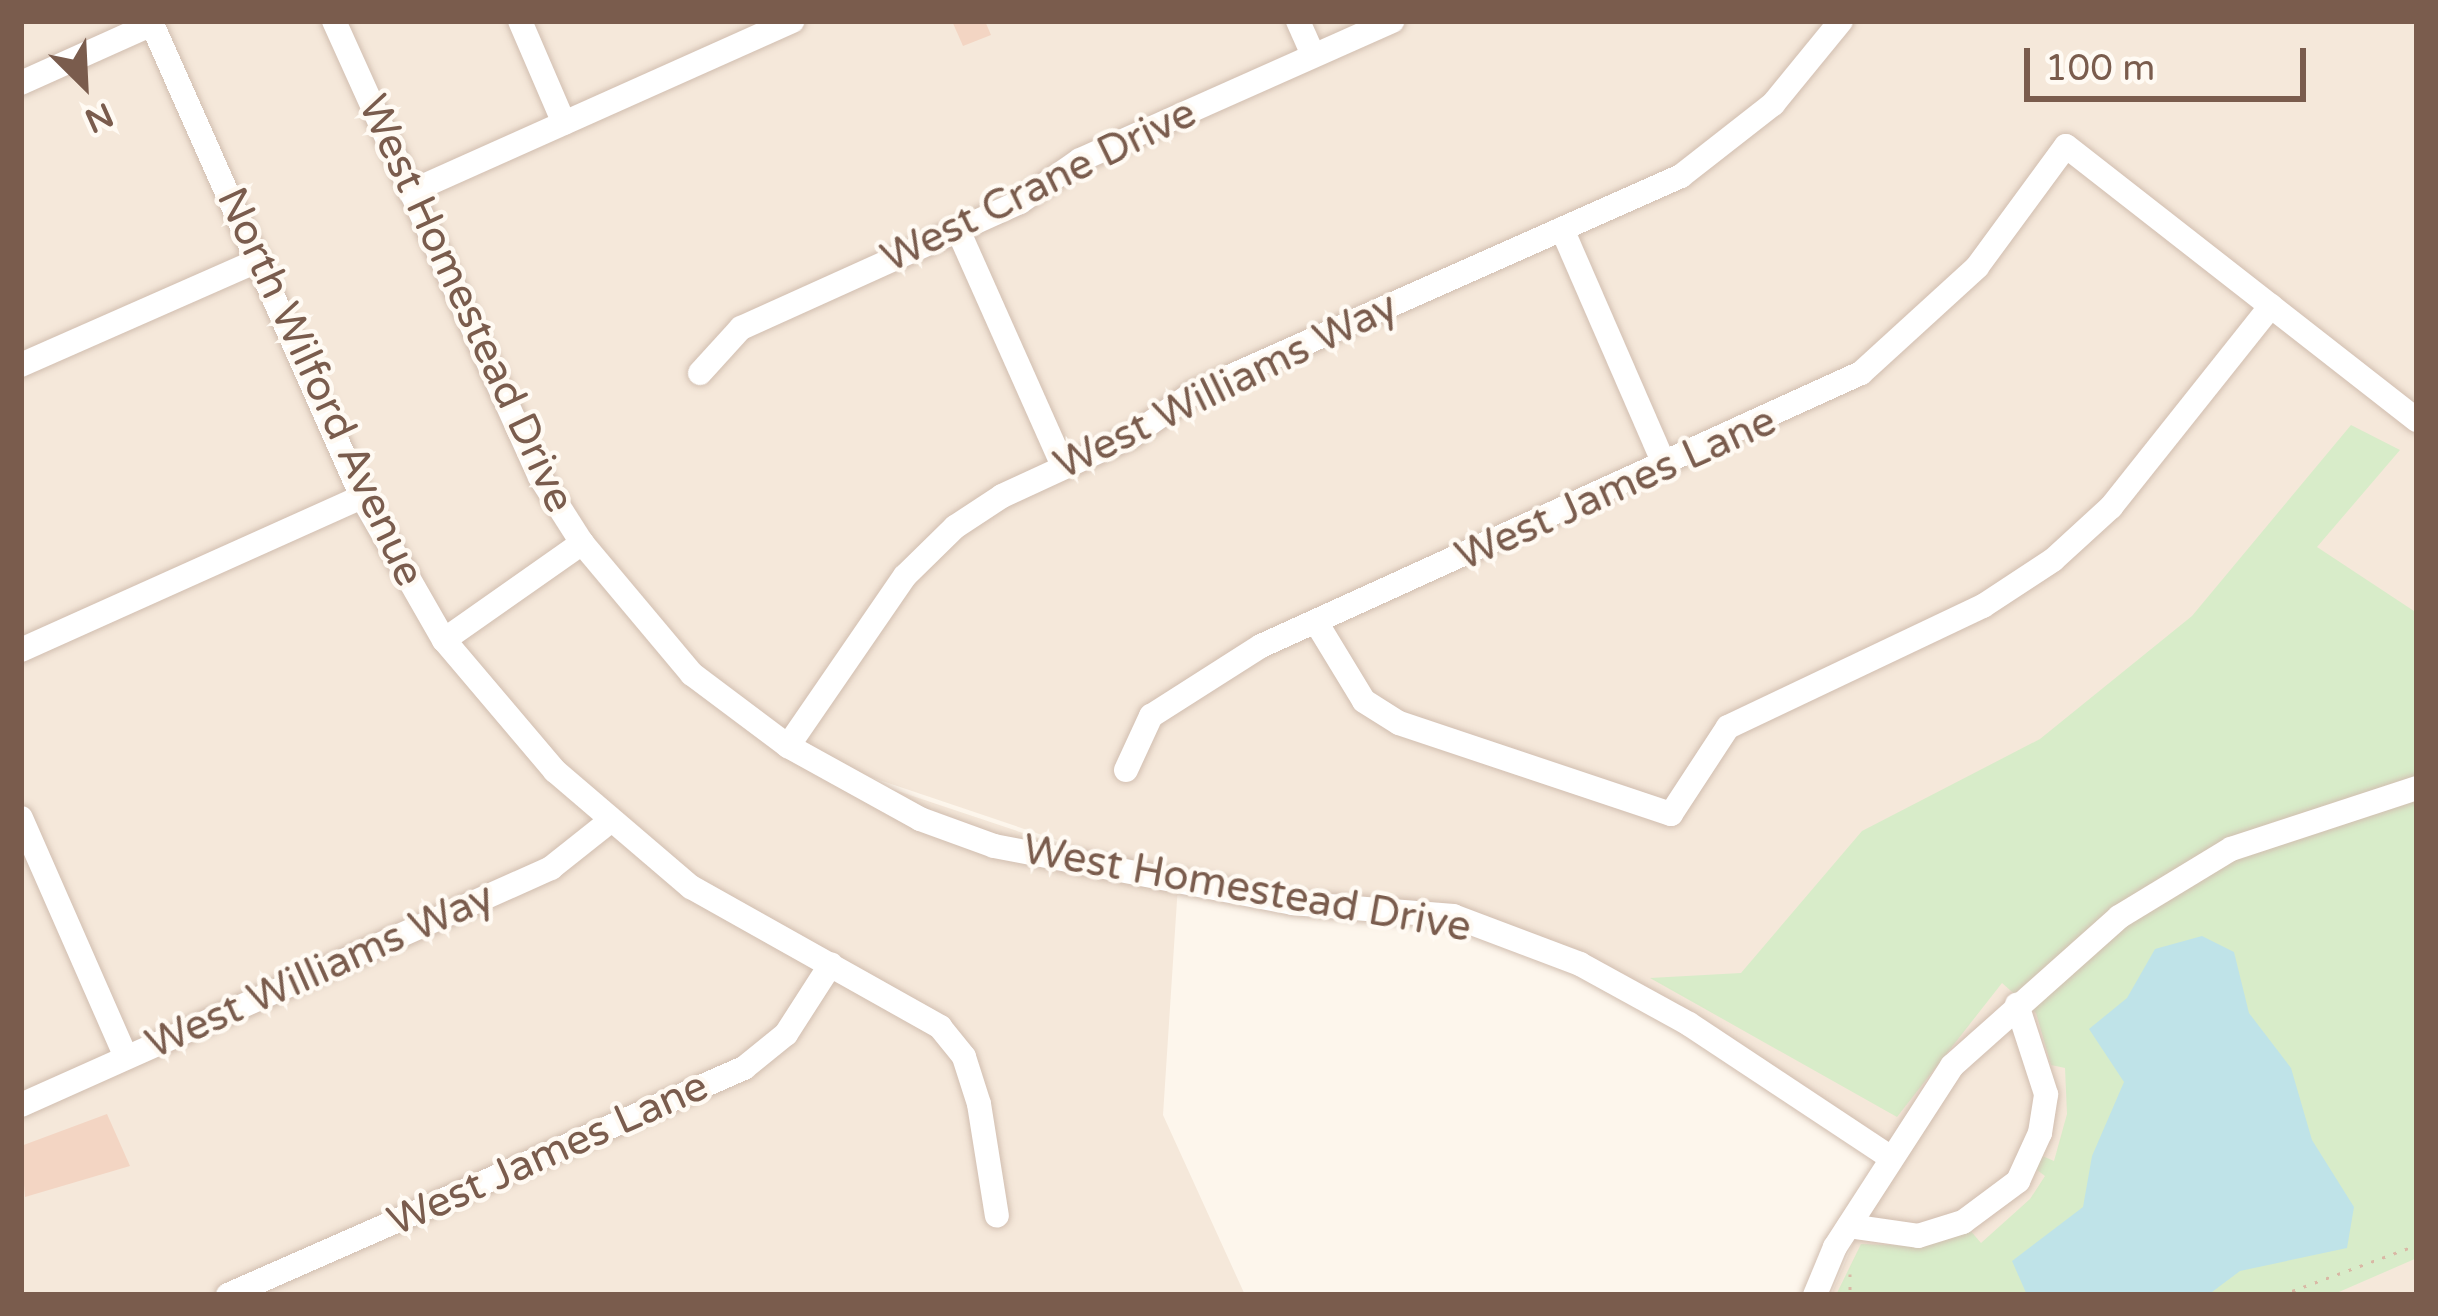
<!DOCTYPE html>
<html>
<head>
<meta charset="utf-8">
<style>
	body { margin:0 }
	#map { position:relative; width:2438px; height:1316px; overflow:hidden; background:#fdf6ec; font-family:"Varela Round",sans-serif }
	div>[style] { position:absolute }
	.residential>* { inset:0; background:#f5e8da }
	.green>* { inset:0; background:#d8ecc9 }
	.water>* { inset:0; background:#bfe3e8 }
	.building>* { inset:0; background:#f3d5c3 }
	.path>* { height:3px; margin-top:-1.5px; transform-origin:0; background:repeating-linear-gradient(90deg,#d9b8a5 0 3px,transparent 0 12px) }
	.roads { filter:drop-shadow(0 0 3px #d1beb0) drop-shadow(0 0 3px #d1beb0) }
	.minor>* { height:24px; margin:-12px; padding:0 12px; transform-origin:12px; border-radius:12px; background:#fff }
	span { translate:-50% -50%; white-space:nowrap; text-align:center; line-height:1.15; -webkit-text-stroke:9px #fffaf3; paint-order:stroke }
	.street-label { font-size:42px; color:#7a5c4d }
	.frame { position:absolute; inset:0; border:24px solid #7a5c4d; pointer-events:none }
	.north { position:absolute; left:24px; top:24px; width:120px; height:120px; -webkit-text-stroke:9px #fffaf3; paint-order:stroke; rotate:156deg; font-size:33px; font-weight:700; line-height:48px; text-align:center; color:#7a5c4d }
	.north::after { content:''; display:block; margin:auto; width:42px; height:54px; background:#7a5c4d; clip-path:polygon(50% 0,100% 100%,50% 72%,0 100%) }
	.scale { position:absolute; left:2024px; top:48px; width:282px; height:54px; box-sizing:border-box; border:6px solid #7a5c4d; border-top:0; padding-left:15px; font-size:36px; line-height:42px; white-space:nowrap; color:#7a5c4d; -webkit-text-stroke:9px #fffaf3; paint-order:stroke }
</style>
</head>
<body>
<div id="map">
	<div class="residential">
		<i style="clip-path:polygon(21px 21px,335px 21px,540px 477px,661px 640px,820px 765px,1178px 885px,1163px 1115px,1245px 1295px,21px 1295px)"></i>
		<i style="clip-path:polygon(338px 21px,2417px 21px,2417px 1295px,1831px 1295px,1890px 1157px,1733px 1053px,1496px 932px,1205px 890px,820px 760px,679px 649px,543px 473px)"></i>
	</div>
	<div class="green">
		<i style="clip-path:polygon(2351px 425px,2400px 450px,2317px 547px,2417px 613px,2417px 1258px,2332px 1295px,1836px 1295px,1861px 1244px,1916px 1246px,1969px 1229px,1981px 1243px,2030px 1199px,2045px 1176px,2033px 1167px,2040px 1155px,2054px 1161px,2067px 1114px,2065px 1068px,2051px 1065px,2036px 1013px,2002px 983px,1897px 1117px,1650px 978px,1741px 973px,1862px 831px,2040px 739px,2192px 616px)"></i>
	</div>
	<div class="water">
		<i style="clip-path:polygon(2202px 936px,2234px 952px,2249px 1013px,2291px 1068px,2312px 1140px,2354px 1207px,2347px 1248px,2240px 1271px,2208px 1295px,2027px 1295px,2012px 1261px,2083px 1207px,2092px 1156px,2124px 1082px,2089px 1029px,2127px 998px,2155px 949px)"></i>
	</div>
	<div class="building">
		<i style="clip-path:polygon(952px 21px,985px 21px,991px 35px,963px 46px)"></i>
		<i style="clip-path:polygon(107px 1114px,130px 1166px,25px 1197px,21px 1146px)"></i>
	</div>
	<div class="path">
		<i style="left:1850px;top:1274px;width:21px;rotate:90deg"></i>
		<i style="left:2281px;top:1295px;width:145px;rotate:-20.2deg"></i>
	</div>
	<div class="roads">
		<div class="minor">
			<i style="left:334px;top:21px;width:500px;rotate:65.69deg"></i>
			<i style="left:540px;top:477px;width:78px;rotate:57.5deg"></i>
			<i style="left:582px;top:543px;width:171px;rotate:50deg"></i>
			<i style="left:692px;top:674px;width:120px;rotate:36.9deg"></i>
			<i style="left:788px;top:746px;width:151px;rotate:28.9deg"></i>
			<i style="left:920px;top:819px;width:79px;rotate:20deg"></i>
			<i style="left:994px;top:846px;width:303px;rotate:10.8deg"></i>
			<i style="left:1292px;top:903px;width:162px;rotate:4.6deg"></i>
			<i style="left:1453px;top:916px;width:136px;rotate:20.7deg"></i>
			<i style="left:1580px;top:964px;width:124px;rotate:28.8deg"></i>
			<i style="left:1689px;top:1024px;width:241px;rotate:33.5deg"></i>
			<i style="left:520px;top:21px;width:111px;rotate:66.7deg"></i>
			<i style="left:1298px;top:21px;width:37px;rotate:66deg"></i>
			<i style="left:21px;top:83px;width:144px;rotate:-24.2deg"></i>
			<i style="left:152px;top:24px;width:518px;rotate:66.06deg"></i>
			<i style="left:362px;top:497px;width:165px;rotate:60.2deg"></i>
			<i style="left:444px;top:640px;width:172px;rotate:49.7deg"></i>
			<i style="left:555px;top:771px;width:179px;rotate:40.5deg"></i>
			<i style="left:691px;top:887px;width:286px;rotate:29.3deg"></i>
			<i style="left:940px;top:1027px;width:38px;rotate:51deg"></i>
			<i style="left:964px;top:1057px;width:49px;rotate:72.3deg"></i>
			<i style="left:979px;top:1104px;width:113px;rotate:80.9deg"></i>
			<i style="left:410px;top:192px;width:419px;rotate:-24.1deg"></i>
			<i style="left:1562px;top:229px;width:258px;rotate:66.5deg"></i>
			<i style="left:958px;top:230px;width:258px;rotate:66deg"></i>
			<i style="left:21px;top:365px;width:260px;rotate:-23.8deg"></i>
			<i style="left:700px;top:373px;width:61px;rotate:-47.7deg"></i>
			<i style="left:741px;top:328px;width:306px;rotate:-24.3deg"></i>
			<i style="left:1020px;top:202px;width:73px;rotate:-35deg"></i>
			<i style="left:1080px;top:160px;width:342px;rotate:-24deg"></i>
			<i style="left:1316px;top:622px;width:92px;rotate:58.7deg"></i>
			<i style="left:1364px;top:701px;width:41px;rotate:32.2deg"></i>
			<i style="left:1399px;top:723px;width:287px;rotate:18.5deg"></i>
			<i style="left:1671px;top:814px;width:104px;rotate:-56.8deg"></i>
			<i style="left:1728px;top:727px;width:282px;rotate:-25.4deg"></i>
			<i style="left:1983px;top:606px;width:84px;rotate:-33.3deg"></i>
			<i style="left:2053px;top:560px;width:79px;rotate:-42.4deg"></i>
			<i style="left:2111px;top:507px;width:257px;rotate:-51.5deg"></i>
			<i style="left:444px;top:640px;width:169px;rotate:-35.1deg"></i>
			<i style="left:21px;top:650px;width:374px;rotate:-24.2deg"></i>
			<i style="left:788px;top:746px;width:206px;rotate:-55.5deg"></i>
			<i style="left:905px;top:576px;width:70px;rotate:-44.4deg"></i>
			<i style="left:955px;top:527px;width:56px;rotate:-33.4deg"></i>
			<i style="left:1002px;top:496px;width:143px;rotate:-24.8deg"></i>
			<i style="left:1132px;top:436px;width:75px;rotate:-35.2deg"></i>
			<i style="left:1193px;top:393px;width:534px;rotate:-23.97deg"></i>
			<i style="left:1681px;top:176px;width:117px;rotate:-38deg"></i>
			<i style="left:1773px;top:104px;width:107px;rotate:-50.7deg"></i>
			<i style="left:1126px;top:770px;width:60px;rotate:-65.2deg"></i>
			<i style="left:1151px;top:716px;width:130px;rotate:-32.5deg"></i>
			<i style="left:1261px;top:646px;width:659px;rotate:-24.47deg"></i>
			<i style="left:1861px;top:373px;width:157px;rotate:-42.4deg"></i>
			<i style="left:1977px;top:267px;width:150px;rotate:-53.7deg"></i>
			<i style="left:2066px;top:146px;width:445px;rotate:38deg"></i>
			<i style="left:21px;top:818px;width:261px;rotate:66.3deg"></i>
			<i style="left:21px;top:1105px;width:581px;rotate:-24.09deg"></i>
			<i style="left:551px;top:868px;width:75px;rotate:-38.5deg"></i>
			<i style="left:1849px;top:1226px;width:70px;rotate:8.2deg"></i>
			<i style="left:1918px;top:1236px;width:47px;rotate:-17.3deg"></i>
			<i style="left:1963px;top:1222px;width:69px;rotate:-36.7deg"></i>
			<i style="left:2018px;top:1181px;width:53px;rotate:-65.4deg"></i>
			<i style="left:2040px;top:1133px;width:39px;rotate:-81deg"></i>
			<i style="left:2046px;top:1094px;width:94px;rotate:-108deg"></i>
			<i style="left:228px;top:1295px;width:564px;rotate:-23.75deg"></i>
			<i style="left:744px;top:1068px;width:54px;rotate:-39deg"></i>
			<i style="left:786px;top:1034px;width:83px;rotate:-57.3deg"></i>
			<i style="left:1815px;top:1295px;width:52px;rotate:-67.4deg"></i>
			<i style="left:1835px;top:1247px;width:216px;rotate:-57.1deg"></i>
			<i style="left:1952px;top:1066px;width:224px;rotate:-41.7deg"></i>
			<i style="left:2119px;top:917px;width:131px;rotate:-31.3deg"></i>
			<i style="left:2231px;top:849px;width:196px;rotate:-18.2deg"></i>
		</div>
	</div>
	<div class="street-label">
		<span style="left:1039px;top:186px;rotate:-26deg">West Crane Drive</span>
		<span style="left:466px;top:304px;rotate:65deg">West Homestead Drive</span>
		<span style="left:1226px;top:386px;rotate:-26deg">West Williams Way</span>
		<span style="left:320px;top:387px;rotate:65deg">North Wilford Avenue</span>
		<span style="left:1616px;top:489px;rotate:-24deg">West James Lane</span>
		<span style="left:1247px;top:889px;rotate:10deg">West Homestead Drive</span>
		<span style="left:320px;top:971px;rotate:-24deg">West Williams Way</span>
		<span style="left:548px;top:1154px;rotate:-24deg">West James Lane</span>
	</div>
	<div class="frame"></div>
	<div class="north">N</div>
	<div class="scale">100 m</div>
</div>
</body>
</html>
